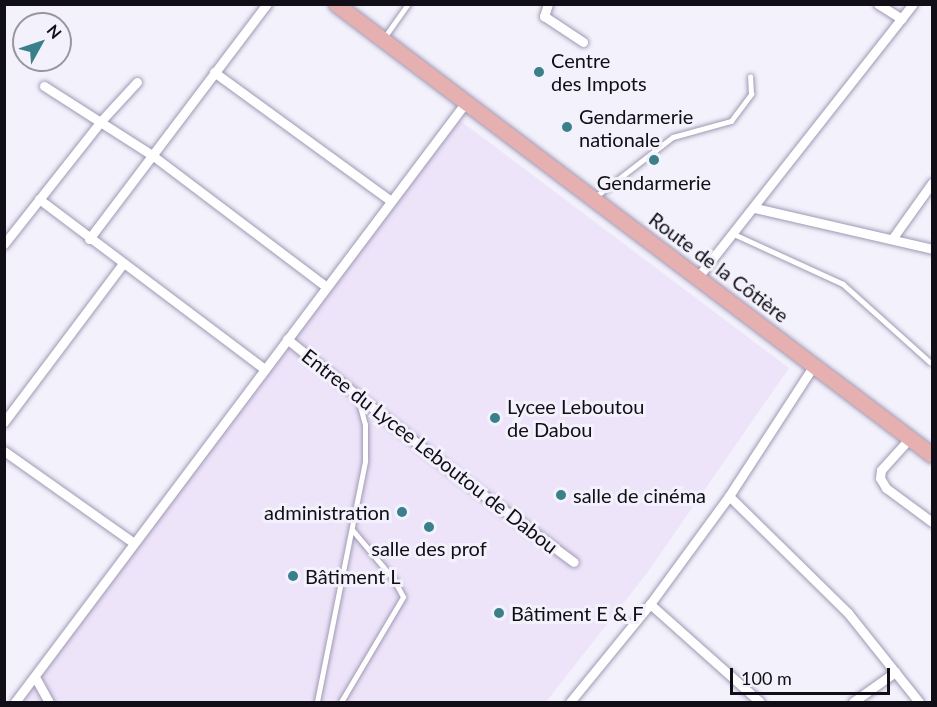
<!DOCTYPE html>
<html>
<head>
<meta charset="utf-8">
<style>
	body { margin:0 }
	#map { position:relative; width:937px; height:707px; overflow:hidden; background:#f3f1fc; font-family:Lato,sans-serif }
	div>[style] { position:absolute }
	.education>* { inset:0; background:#ede4fa }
	.roads { filter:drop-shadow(0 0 2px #a099b4) drop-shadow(0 0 2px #a099b4) }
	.service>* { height:4.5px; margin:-2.25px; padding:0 2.25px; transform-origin:2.25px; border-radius:2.25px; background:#fff }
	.minor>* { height:9px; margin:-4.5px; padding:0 4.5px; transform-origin:4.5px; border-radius:4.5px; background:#fff }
	.primary>* { height:15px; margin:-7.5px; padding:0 7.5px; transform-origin:7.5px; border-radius:7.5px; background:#e5b0af }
	.dots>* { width:16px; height:16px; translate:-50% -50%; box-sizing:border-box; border:3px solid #f3f1fc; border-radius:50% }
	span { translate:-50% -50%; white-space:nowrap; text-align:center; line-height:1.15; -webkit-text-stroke:6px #f3f1fc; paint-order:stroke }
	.poi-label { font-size:20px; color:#110e17 }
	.left { translate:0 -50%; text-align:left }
	.right { translate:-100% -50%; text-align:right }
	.street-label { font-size:20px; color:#110e17 }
	.frame { position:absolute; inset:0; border:6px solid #110e17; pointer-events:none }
	.north { position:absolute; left:12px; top:12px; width:60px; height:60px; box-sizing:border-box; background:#f3f1fc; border:2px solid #9996a0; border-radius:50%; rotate:50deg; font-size:16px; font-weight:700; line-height:24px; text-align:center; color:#110e17 }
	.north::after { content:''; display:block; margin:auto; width:21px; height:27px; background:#39808b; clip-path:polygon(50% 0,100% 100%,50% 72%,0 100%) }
	.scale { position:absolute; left:730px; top:668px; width:160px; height:27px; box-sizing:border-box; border:3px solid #110e17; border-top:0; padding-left:8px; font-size:18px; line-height:21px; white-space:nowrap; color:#110e17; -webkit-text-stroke:4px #f3f1fc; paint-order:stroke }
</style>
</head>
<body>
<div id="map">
	<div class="education">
		<i style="clip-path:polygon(458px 119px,789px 368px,647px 573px,546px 702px,22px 702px)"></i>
	</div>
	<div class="roads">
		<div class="service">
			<i style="left:384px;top:38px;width:42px;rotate:-54.8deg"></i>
			<i style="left:595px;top:197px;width:98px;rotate:-37.6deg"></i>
			<i style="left:673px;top:137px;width:60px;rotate:-15.4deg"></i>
			<i style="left:731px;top:121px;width:34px;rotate:-53deg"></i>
			<i style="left:751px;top:94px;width:17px;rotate:-93deg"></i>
			<i style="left:734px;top:234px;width:120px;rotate:24.6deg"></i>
			<i style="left:843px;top:284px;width:117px;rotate:41.9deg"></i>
			<i style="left:317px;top:702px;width:246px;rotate:-78.7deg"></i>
			<i style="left:365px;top:461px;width:36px;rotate:-90deg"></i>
			<i style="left:365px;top:425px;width:28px;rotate:-105deg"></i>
			<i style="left:341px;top:702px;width:122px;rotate:-59.4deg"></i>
			<i style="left:403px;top:597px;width:19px;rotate:-118deg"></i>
			<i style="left:394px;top:580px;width:65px;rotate:-130deg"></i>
		</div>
		<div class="minor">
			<i style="left:548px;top:4px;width:13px;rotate:108deg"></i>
			<i style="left:544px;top:16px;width:47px;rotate:33.7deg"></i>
			<i style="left:878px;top:4px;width:28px;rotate:32deg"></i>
			<i style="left:214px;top:72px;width:219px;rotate:36.1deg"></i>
			<i style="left:44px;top:86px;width:128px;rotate:32.6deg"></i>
			<i style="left:152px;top:155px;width:217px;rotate:37.1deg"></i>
			<i style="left:39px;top:199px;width:283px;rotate:37deg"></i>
			<i style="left:755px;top:208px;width:182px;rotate:13deg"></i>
			<i style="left:89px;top:239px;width:295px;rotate:-52.9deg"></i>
			<i style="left:892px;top:239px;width:69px;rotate:-54.5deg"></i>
			<i style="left:4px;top:244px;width:157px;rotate:-51.7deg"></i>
			<i style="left:101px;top:121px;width:53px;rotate:-47.3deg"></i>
			<i style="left:698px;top:277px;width:347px;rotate:-51.8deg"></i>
			<i style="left:287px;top:339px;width:219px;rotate:38.7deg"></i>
			<i style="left:458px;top:476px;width:144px;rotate:36.6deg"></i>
			<i style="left:4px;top:422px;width:196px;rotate:-53.1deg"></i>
			<i style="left:910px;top:438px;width:43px;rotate:132.2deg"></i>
			<i style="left:881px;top:470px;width:8px;rotate:97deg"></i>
			<i style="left:880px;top:478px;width:12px;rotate:59deg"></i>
			<i style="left:886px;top:488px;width:57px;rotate:36.5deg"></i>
			<i style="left:4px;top:451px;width:159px;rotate:35.3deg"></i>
			<i style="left:729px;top:496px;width:167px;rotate:44.5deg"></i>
			<i style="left:848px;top:613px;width:114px;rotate:51.4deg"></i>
			<i style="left:650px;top:604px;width:147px;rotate:41.7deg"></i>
			<i style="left:35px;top:677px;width:29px;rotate:61deg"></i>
			<i style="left:15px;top:702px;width:751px;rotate:-53.07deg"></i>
			<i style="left:570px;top:702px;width:127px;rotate:-50.8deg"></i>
			<i style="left:650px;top:604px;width:134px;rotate:-53.8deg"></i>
			<i style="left:729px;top:496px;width:156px;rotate:-57deg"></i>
			<i style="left:853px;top:702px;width:52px;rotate:-35.5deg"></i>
		</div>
		<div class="primary">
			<i style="left:336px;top:4px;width:747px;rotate:37.12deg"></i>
		</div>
	</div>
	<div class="dots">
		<i style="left:539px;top:72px;background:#39808b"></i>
		<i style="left:567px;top:127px;background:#39808b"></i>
		<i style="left:654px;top:160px;background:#39808b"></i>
		<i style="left:495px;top:418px;background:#39808b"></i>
		<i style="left:561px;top:495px;background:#39808b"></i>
		<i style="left:402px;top:512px;background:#39808b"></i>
		<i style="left:429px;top:527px;background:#39808b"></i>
		<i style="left:293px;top:576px;background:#39808b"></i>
		<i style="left:499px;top:613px;background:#39808b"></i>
	</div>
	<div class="poi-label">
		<span class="left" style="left:551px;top:72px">Centre<br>des Impots</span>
		<span class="left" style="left:579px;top:128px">Gendarmerie<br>nationale</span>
		<span style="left:654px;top:182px">Gendarmerie</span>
		<span class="left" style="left:507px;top:418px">Lycee Leboutou<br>de Dabou</span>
		<span class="left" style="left:573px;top:495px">salle de cinéma</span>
		<span class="right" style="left:390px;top:512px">administration</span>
		<span style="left:429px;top:548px">salle des prof</span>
		<span class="left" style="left:305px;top:576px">Bâtiment L</span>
		<span class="left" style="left:511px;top:613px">Bâtiment E &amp; F</span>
	</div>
	<div class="street-label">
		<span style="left:719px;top:267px;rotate:37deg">Route de la Côtière</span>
		<span style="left:430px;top:451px;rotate:38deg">Entree du Lycee Leboutou de Dabou</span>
	</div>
	<div class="frame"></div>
	<div class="north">N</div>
	<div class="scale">100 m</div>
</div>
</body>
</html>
